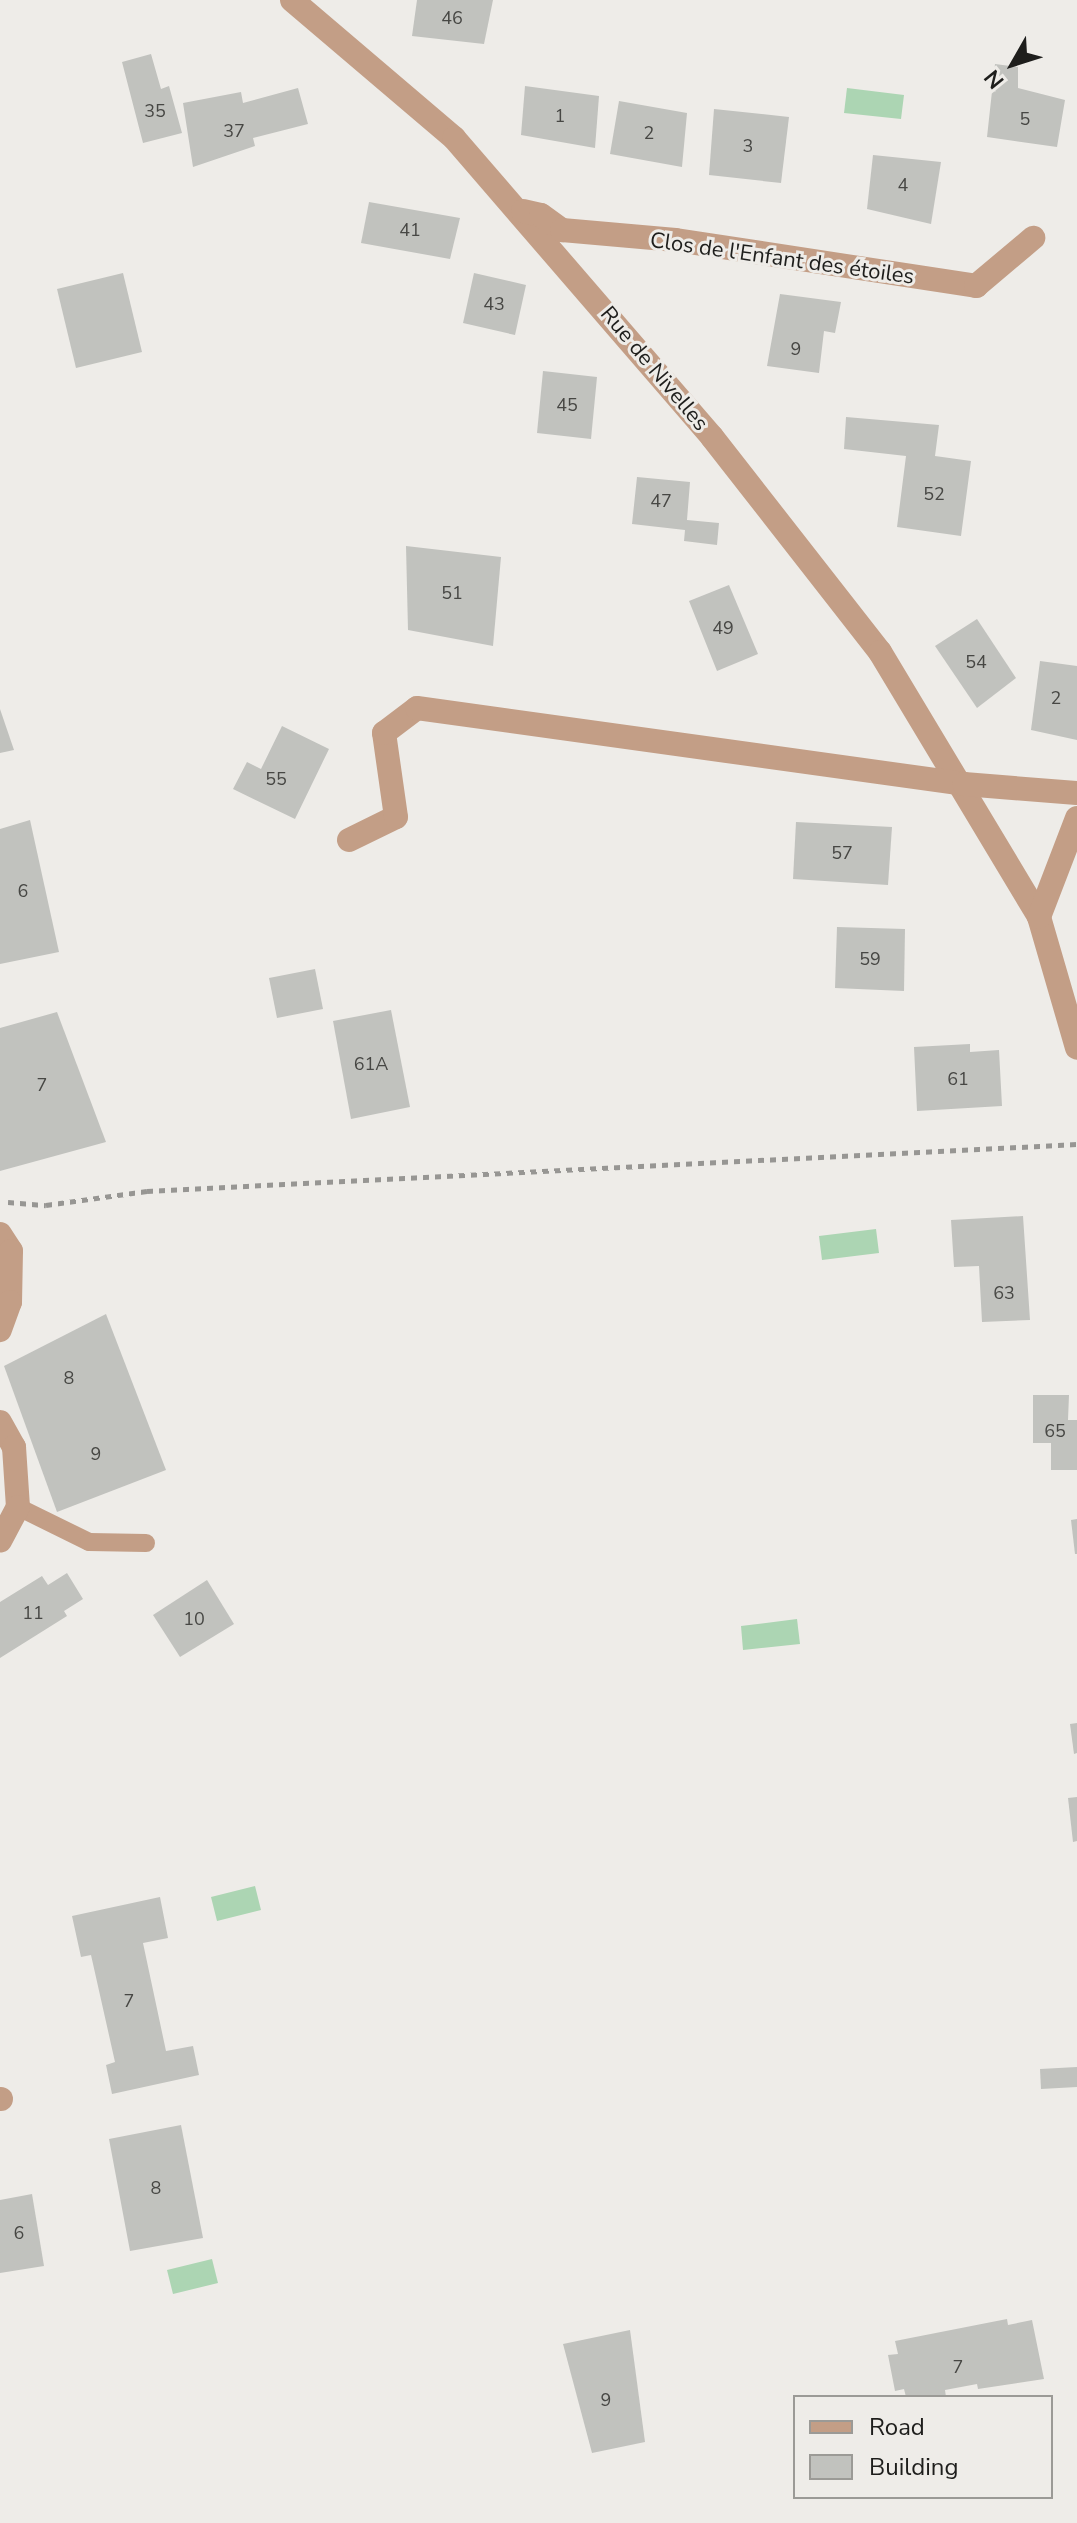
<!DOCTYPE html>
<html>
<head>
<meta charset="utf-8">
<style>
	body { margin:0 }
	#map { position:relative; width:1077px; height:2523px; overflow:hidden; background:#eeece8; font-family:"Nunito Sans",sans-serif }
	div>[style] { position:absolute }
	.water>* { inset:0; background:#acd5b3 }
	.building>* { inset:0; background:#c1c2be }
	.path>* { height:5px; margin-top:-2.5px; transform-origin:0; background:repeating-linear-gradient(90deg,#979693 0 6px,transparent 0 12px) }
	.lane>* { height:18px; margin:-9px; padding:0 9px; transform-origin:9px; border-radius:9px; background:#c39e86 }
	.street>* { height:24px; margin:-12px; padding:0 12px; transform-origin:12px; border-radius:12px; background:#c39e86 }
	span { translate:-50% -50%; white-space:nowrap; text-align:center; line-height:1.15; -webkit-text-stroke:6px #eeece8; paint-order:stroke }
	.number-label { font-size:18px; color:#474744 }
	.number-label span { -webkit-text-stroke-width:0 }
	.street-label { font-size:22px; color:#1e1e1c }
	.legend { position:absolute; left:793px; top:2395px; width:260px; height:104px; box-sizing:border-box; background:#eeece8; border:2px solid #9b9a96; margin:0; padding:10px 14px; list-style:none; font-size:24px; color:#1e1e1c }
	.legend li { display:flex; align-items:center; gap:16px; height:40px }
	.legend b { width:40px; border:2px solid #9b9a96 }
	.north { position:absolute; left:973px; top:24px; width:80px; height:80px; -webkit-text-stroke:6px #eeece8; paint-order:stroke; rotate:231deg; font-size:22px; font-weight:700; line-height:32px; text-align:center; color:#1e1e1c }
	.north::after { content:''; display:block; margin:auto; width:28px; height:36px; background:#1e1e1c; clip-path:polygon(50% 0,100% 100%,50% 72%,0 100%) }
</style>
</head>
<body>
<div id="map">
	<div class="water">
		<i style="clip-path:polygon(847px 88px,904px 95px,901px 119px,844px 113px)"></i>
		<i style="clip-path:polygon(876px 1229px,879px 1253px,822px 1260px,819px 1236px)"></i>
		<i style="clip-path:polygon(797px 1619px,800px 1644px,743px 1650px,741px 1626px)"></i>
		<i style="clip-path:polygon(255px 1886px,261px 1910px,217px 1921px,211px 1897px)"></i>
		<i style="clip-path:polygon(212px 2259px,218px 2283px,173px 2294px,167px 2270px)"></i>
	</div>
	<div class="building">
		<i style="clip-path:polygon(417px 0,493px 0,484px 44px,412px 36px)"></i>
		<i style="clip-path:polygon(151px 54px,161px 89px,169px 86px,182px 133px,143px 143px,122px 62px)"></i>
		<i style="clip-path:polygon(995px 64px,1018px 67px,1018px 88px,1065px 100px,1057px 147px,987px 137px)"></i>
		<i style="clip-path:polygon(525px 86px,599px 96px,595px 148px,521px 135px)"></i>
		<i style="clip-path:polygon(298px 88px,308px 124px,253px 138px,255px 146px,193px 167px,183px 103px,241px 92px,243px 103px)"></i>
		<i style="clip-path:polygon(619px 101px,687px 113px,682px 167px,610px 154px)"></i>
		<i style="clip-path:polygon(714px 109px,789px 117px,781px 183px,709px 175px)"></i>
		<i style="clip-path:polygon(873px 155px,941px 162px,931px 224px,867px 209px)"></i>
		<i style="clip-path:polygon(369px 202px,460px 218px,450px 259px,361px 243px)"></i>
		<i style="clip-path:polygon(123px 273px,142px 352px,76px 368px,57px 289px)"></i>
		<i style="clip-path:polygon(474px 273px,526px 285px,515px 335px,463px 323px)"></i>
		<i style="clip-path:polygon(780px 294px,841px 302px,835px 333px,824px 331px,819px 373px,767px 366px)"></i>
		<i style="clip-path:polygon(543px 371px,597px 377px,591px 439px,537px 433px)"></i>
		<i style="clip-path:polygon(846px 417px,939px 425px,935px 456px,971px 461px,961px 536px,897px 527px,906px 456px,844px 449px)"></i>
		<i style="clip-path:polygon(637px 477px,690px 482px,687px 520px,719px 523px,717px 545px,684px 541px,685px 530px,632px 524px)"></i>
		<i style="clip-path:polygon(406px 546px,501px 557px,493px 646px,408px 630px)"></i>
		<i style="clip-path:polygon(729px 585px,758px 654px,717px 671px,689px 601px)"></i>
		<i style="clip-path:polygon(977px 619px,1016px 678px,977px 708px,935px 646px)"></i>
		<i style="clip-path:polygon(1040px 661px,1077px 666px,1077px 740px,1031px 730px)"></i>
		<i style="clip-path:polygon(0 709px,14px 750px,0 753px)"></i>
		<i style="clip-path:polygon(282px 726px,329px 749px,295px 819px,233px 789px,247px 762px,261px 769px)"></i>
		<i style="clip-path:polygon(30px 820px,59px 952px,0 964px,0 829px)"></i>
		<i style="clip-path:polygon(796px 822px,892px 827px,888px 885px,793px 879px)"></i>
		<i style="clip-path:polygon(837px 927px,905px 929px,904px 991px,835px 988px)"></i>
		<i style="clip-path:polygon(315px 969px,323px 1009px,277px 1018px,269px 978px)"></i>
		<i style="clip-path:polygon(391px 1010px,410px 1107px,351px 1119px,333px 1021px)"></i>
		<i style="clip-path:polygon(57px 1012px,106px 1142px,0 1171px,0 1028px)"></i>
		<i style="clip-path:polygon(970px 1044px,970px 1052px,999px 1050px,1002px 1106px,917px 1111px,914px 1047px)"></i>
		<i style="clip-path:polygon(1023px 1216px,1030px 1320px,982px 1322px,979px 1266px,954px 1267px,951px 1220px)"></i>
		<i style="clip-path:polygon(106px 1314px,166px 1470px,57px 1512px,4px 1366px)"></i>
		<i style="clip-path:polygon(1033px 1395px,1069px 1395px,1068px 1420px,1077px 1420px,1077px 1470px,1051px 1470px,1051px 1443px,1033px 1443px)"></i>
		<i style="clip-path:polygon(1077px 1519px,1077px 1554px,1075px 1554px,1071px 1520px)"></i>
		<i style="clip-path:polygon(67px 1573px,83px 1599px,64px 1611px,67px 1616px,0 1658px,0 1602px,42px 1576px,48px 1585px)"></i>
		<i style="clip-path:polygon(207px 1580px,234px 1624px,180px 1657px,153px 1615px)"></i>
		<i style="clip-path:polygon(1077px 1723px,1077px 1753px,1074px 1754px,1070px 1724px)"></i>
		<i style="clip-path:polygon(1077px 1797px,1077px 1841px,1073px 1842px,1068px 1798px)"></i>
		<i style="clip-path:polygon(160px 1897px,168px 1938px,143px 1943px,166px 2051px,193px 2046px,199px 2075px,112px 2094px,106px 2065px,115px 2062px,91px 1955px,81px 1957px,72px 1916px)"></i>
		<i style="clip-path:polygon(1077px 2067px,1077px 2087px,1041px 2089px,1040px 2069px)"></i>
		<i style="clip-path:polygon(181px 2125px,203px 2238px,130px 2251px,109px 2139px)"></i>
		<i style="clip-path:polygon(32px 2194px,44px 2266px,0 2273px,0 2200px)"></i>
		<i style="clip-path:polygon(1007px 2319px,1008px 2325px,1032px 2320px,1044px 2379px,978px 2389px,977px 2384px,945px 2390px,946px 2397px,906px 2397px,904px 2389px,895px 2391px,888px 2355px,898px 2354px,895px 2341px)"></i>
		<i style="clip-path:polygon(630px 2330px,645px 2442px,592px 2453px,563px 2344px)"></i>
	</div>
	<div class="path">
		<i style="left:8px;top:1202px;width:38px;rotate:5deg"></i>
		<i style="left:46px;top:1205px;width:102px;rotate:-7.9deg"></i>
		<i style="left:147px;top:1191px;width:931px;rotate:-2.89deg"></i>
	</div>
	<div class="lane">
		<i style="left:18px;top:1507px;width:79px;rotate:26.2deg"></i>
		<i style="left:89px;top:1542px;width:57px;rotate:1deg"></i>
	</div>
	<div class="street">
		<i style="left:292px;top:0;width:213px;rotate:40.4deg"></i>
		<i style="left:454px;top:138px;width:395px;rotate:49.2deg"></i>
		<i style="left:712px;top:437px;width:273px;rotate:52deg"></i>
		<i style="left:880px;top:652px;width:309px;rotate:59deg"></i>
		<i style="left:1039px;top:917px;width:136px;rotate:73.8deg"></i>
		<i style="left:523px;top:211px;width:18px;rotate:13deg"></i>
		<i style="left:541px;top:215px;width:26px;rotate:36deg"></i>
		<i style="left:562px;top:230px;width:114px;rotate:5deg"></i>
		<i style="left:676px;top:240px;width:304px;rotate:8.7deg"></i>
		<i style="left:976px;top:286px;width:75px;rotate:-40.1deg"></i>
		<i style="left:349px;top:840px;width:52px;rotate:-26.1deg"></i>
		<i style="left:396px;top:817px;width:85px;rotate:-98.1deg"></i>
		<i style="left:384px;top:733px;width:41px;rotate:-37.1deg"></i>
		<i style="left:417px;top:708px;width:552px;rotate:7.91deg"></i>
		<i style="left:964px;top:784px;width:113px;rotate:4.6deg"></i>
		<i style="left:1039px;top:917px;width:106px;rotate:-69deg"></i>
		<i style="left:0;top:1234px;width:20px;rotate:57deg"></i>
		<i style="left:11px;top:1251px;width:51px;rotate:91.1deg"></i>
		<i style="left:10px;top:1302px;width:30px;rotate:110deg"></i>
		<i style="left:0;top:1422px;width:29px;rotate:61deg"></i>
		<i style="left:14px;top:1447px;width:60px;rotate:86.2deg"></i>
		<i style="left:18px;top:1507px;width:38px;rotate:118deg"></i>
		<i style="left:0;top:2099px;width:1px"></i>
	</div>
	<div class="number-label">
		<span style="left:452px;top:18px">46</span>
		<span style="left:155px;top:111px">35</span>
		<span style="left:560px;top:116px">1</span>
		<span style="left:1025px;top:119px">5</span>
		<span style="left:234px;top:131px">37</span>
		<span style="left:649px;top:133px">2</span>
		<span style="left:748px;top:146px">3</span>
		<span style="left:903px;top:185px">4</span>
		<span style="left:410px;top:230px">41</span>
		<span style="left:494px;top:304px">43</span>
		<span style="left:796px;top:349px">9</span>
		<span style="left:567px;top:405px">45</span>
		<span style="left:934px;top:494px">52</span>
		<span style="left:661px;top:501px">47</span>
		<span style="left:452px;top:593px">51</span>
		<span style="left:723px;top:628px">49</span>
		<span style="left:976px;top:662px">54</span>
		<span style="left:1056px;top:698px">2</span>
		<span style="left:276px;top:779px">55</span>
		<span style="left:842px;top:853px">57</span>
		<span style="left:23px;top:891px">6</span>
		<span style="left:870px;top:959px">59</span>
		<span style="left:371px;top:1064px">61A</span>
		<span style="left:958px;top:1079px">61</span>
		<span style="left:42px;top:1085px">7</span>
		<span style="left:1004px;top:1293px">63</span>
		<span style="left:69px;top:1378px">8</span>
		<span style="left:1055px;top:1431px">65</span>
		<span style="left:96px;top:1454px">9</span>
		<span style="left:33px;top:1613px">11</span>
		<span style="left:194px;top:1619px">10</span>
		<span style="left:129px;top:2001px">7</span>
		<span style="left:156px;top:2188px">8</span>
		<span style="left:19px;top:2233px">6</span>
		<span style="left:958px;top:2367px">7</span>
		<span style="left:606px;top:2400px">9</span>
	</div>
	<div class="street-label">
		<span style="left:782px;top:259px;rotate:8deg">Clos de l'Enfant des étoiles</span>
		<span style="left:654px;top:369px;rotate:50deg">Rue de Nivelles</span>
	</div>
	<ul class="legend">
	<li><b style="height:10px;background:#c39e86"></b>Road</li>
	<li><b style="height:22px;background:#c1c2be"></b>Building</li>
	</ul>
	<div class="north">N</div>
</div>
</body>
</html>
